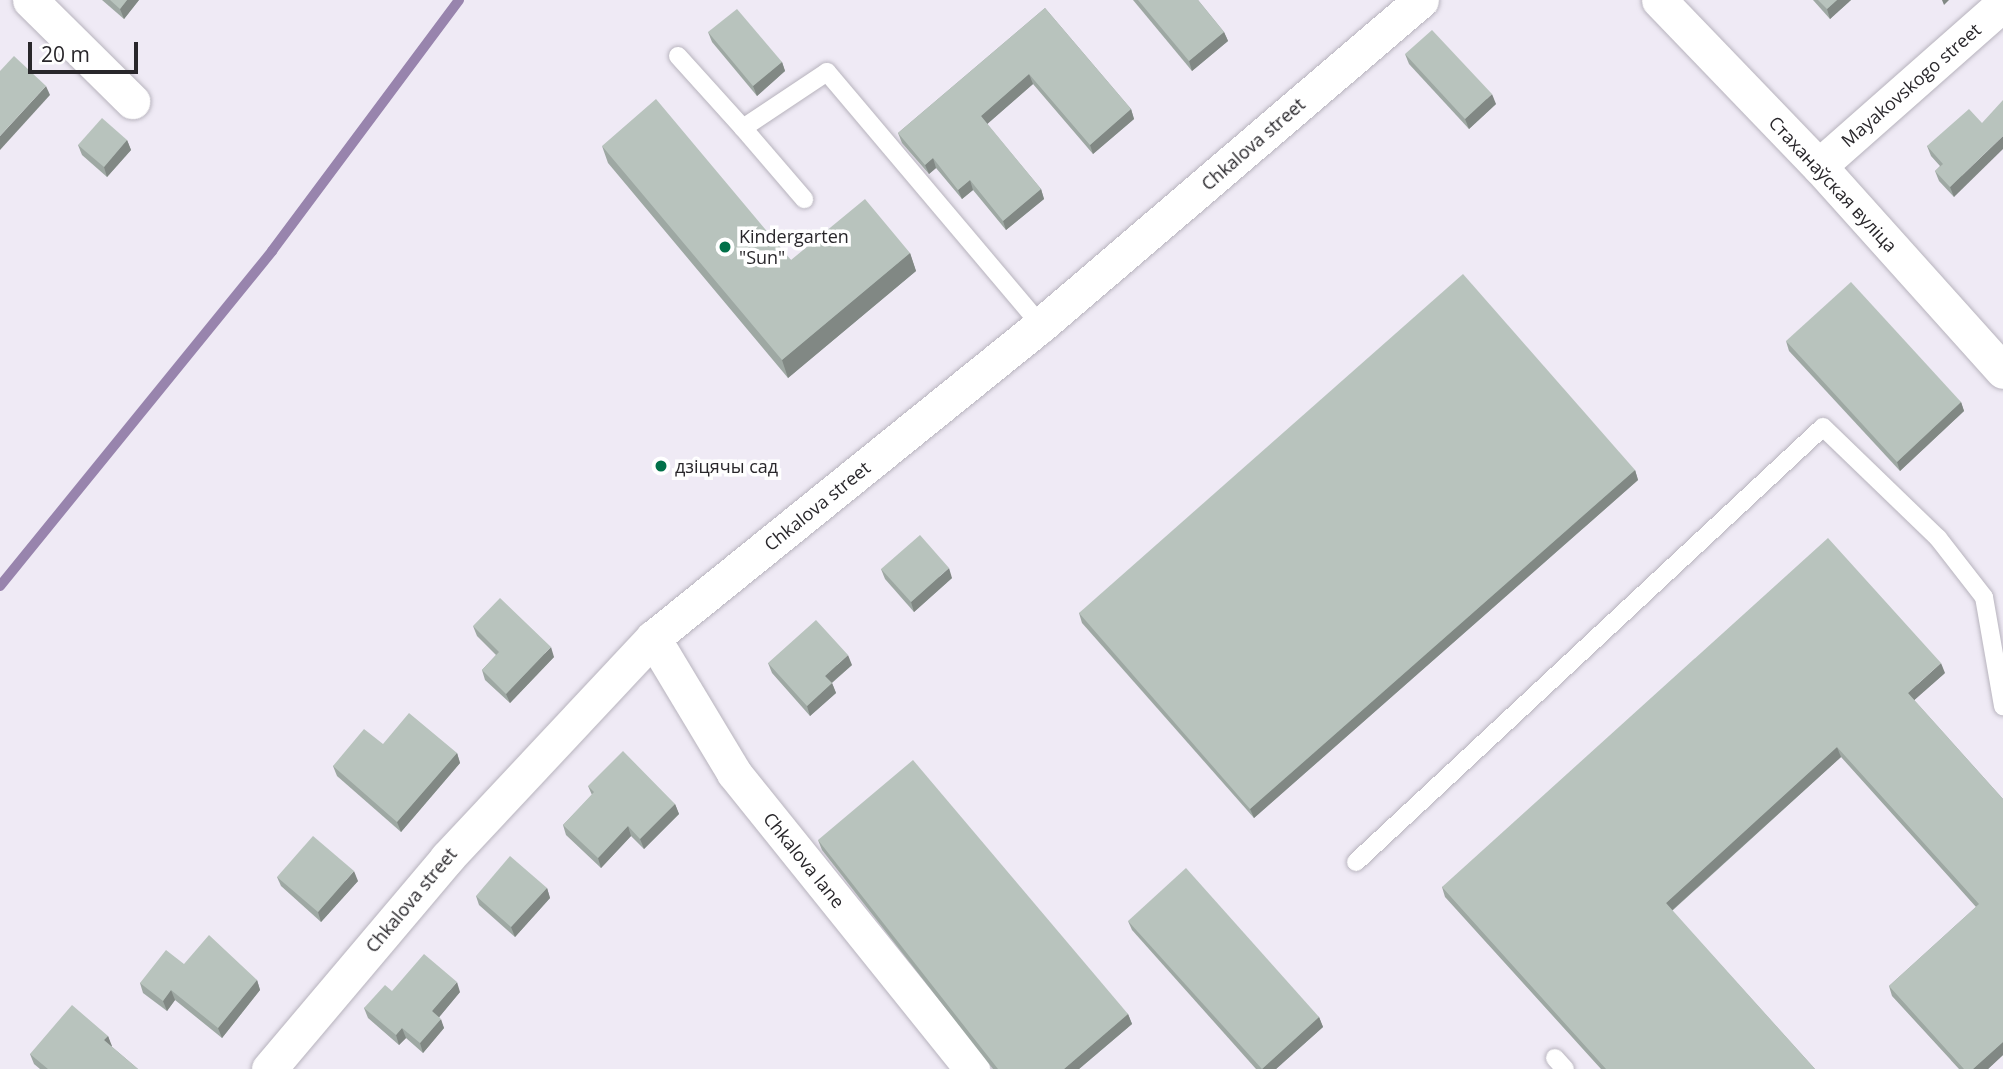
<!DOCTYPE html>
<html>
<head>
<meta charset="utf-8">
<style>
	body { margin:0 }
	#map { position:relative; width:2003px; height:1069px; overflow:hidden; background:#efeaf5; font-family:"Open Sans",sans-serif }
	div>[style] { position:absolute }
	.stream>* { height:10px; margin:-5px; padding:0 5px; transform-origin:5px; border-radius:5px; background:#9884ad }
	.roads { filter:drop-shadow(0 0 2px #b7b3bd) drop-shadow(0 0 2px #b7b3bd) }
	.service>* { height:18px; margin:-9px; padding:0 9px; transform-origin:9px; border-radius:9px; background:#fff }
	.minor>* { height:35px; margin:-17.5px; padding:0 17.5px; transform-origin:17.5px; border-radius:17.5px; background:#fff }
	.wall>* { inset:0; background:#9ea8a3 }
	.shaded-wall>* { inset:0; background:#818884 }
	.building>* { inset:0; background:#b8c3bd }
	.dots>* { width:19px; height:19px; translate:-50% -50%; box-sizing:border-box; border:4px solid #fff; border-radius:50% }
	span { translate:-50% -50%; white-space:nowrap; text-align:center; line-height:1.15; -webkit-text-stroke:7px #fff; paint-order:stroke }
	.street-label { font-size:18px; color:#29272b }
	.poi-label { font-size:18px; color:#29272b }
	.left { translate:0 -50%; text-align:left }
	.scale { position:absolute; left:28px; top:42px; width:110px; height:32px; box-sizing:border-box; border:4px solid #29272b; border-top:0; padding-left:9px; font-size:21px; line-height:24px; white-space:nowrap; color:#29272b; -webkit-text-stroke:5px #fff; paint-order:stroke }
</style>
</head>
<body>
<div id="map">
	<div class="stream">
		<i style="left:0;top:586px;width:432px;rotate:-50.9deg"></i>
		<i style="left:272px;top:251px;width:313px;rotate:-53.3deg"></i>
	</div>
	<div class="roads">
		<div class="service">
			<i style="left:678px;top:56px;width:97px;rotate:47.9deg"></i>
			<i style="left:743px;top:128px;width:101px;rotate:-33.7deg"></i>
			<i style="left:827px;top:72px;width:331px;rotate:49.8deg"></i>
			<i style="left:743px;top:128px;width:94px;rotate:49.3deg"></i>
			<i style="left:1356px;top:862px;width:638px;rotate:-42.97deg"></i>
			<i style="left:1823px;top:427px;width:160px;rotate:44deg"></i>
			<i style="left:1938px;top:538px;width:75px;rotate:52.1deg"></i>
			<i style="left:1984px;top:597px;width:111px;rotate:80.1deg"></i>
			<i style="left:1555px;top:1058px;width:15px;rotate:48deg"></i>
		</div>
		<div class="minor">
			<i style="left:30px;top:0;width:144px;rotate:44.7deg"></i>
			<i style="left:1659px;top:0;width:231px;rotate:46.1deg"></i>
			<i style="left:1819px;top:166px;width:275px;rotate:48.1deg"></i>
			<i style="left:1819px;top:166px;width:245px;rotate:-41.4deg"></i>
			<i style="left:653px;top:638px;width:157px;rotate:59deg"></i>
			<i style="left:734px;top:773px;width:380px;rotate:51.2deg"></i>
			<i style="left:269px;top:1069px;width:276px;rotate:-49.8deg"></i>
			<i style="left:447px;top:858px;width:301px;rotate:-46.9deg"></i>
			<i style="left:653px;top:638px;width:499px;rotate:-38.9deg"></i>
			<i style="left:1041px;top:325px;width:500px;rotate:-40.54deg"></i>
		</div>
	</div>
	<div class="wall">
		<i style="clip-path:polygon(102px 0,139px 0,124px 19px)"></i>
		<i style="clip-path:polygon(1133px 0,1198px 0,1224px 32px,1228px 41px,1192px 71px)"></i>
		<i style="clip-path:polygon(1813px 0,1851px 0,1830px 19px)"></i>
		<i style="clip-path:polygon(1045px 8px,1131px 109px,1134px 119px,1093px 154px,1033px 84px,987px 124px,1041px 189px,1044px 199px,1006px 230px,973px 190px,962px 199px,936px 168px,929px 174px,902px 143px,898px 133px)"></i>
		<i style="clip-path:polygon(708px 32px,782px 62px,785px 71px,757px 96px,712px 42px)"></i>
		<i style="clip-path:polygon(1405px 54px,1496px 104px,1469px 129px,1409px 64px)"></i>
		<i style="clip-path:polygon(1982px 123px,1954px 197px,1939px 181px,1935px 171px,1940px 166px,1931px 156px,1927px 146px)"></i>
		<i style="clip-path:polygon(127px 140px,131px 150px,107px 177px,82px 155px,78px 145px)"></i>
		<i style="clip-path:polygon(602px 146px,791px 260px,910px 253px,916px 271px,788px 378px,608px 163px)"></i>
		<i style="clip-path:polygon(1786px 341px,1961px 402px,1964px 411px,1900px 471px,1789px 351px)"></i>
		<i style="clip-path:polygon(1635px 470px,1638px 480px,1254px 818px,1082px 623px,1079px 613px)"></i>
		<i style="clip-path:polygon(881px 569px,952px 578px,914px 612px,885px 579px)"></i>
		<i style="clip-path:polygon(473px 626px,554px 657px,510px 703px,485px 680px,482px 670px,496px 655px,477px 636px)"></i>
		<i style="clip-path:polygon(768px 663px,852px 665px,832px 683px,836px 693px,810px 716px,772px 673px)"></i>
		<i style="clip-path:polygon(1945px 673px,1914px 700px,2003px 799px,2003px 1055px,1988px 1069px,1959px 1069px,1892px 996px,1889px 986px,1976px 907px,1841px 757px,1672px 911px,1815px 1069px,1601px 1069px,1445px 897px,1442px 887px)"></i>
		<i style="clip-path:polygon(383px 744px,457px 753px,460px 763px,401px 832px,337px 776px,333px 766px)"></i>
		<i style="clip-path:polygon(588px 786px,675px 804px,679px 814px,644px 849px,631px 836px,601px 868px,566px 835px,563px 825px,592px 795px)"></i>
		<i style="clip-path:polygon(818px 840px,1128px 1014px,1132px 1024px,1079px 1069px,993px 1069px,822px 850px)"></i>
		<i style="clip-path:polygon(277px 877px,358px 881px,321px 922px,281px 886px)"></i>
		<i style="clip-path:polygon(547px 888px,550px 898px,515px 937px,479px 905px,476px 896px)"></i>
		<i style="clip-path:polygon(1128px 921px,1319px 1017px,1323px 1027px,1276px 1069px,1256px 1069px,1132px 930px)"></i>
		<i style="clip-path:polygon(184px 964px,257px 980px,260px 990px,222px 1038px,175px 1000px,167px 1011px,143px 993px,140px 983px)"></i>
		<i style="clip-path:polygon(392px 991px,460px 992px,439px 1017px,444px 1028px,423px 1053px,406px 1038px,399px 1045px,368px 1018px,364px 1008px)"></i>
		<i style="clip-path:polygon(108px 1036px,111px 1046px,138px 1069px,40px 1069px,34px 1064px,30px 1054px)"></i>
	</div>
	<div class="shaded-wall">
		<i style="clip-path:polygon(127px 0,139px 0,124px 19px,120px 9px)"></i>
		<i style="clip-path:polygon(1837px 0,1851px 0,1830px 19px,1827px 9px)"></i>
		<i style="clip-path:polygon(1942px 0,1949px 0,1944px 5px)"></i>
		<i style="clip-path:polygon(1224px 32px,1228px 41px,1192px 71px,1189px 61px)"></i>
		<i style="clip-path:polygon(782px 62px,785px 71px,757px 96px,753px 86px)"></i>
		<i style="clip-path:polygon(1029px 74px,1033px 84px,985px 126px,981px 116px)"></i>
		<i style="clip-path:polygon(46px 86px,50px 95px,0 150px,0 136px)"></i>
		<i style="clip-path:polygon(1492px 94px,1496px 104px,1469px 129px,1465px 119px)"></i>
		<i style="clip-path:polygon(1131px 109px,1134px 119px,1093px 154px,1090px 145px)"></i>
		<i style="clip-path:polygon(2003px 136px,2003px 149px,1954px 197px,1950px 187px)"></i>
		<i style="clip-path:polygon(127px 140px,131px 150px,107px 177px,104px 167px)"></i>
		<i style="clip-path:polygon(933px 158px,936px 168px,929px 174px,925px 165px)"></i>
		<i style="clip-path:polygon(970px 180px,973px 190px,962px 199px,958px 190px)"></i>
		<i style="clip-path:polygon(1041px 189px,1044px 199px,1006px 230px,1003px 221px)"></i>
		<i style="clip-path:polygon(910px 253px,916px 271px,788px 378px,782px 360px)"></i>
		<i style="clip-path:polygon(1961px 402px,1964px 411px,1900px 471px,1897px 462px)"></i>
		<i style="clip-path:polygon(1635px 470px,1638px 480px,1254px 818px,1250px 809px)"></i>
		<i style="clip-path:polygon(949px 568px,952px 578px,914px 612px,911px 602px)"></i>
		<i style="clip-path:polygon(551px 647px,554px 657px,510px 703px,506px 694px)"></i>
		<i style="clip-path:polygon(848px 655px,852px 665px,829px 685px,825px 676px)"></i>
		<i style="clip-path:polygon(1941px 663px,1945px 673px,1911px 703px,1908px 693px)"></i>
		<i style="clip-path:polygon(832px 683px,836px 693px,810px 716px,807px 706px)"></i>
		<i style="clip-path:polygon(1837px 747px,1841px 757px,1669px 913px,1666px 903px)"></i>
		<i style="clip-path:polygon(457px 753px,460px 763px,401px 832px,397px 822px)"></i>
		<i style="clip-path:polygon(675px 804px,679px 814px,644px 849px,640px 839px)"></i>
		<i style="clip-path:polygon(628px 826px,631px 836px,601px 868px,598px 858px)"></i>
		<i style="clip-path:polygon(354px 871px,358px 881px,321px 922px,318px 912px)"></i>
		<i style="clip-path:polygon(547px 888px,550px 898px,515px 937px,511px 927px)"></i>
		<i style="clip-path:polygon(257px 980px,260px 990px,222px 1038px,218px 1028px)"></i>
		<i style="clip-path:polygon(457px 982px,460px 992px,436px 1021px,432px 1011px)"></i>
		<i style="clip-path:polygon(171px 990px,175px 1000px,167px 1011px,163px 1001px)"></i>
		<i style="clip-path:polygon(1128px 1014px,1132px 1024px,1079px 1069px,1064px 1069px)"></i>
		<i style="clip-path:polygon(1319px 1017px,1323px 1027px,1276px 1069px,1262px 1069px)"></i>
		<i style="clip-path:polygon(441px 1019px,444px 1028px,423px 1053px,420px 1043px)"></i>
		<i style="clip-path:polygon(402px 1028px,406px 1038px,399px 1045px,396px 1035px)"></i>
		<i style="clip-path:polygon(108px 1036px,112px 1046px,108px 1050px,104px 1040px)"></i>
		<i style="clip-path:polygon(2003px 1042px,2003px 1055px,1988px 1069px,1973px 1069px)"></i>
	</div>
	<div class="building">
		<i style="clip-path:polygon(110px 0,127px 0,120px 9px)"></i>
		<i style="clip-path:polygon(1138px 0,1198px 0,1224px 32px,1189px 61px)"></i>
		<i style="clip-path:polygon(1818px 0,1837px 0,1827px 9px)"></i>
		<i style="clip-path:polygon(1045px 8px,1131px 109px,1090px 145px,1029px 74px,981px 116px,1041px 189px,1003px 221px,970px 180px,958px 190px,933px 158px,925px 165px,898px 133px)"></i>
		<i style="clip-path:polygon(737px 9px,782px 62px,753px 86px,708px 32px)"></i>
		<i style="clip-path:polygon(1432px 30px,1492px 94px,1465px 119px,1405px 54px)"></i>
		<i style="clip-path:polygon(14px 56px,46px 86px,0 136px,0 71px)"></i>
		<i style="clip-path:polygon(656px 99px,791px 260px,865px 199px,910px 253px,782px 360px,602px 146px)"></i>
		<i style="clip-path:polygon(2003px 100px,2003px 136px,1950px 187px,1935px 171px,1943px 164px,1927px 146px,1969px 109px,1982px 123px)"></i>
		<i style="clip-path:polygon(102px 118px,127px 140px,104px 167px,78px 145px)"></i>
		<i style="clip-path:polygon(1463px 274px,1635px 470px,1250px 809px,1079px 613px)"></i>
		<i style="clip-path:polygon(1851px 282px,1961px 402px,1897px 462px,1786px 341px)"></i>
		<i style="clip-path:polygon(920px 535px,949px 568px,911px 602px,881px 569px)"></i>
		<i style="clip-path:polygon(1828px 538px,1941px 663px,1908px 693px,2003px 799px,2003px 1042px,1973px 1069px,1964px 1069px,1889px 986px,1979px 904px,1837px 747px,1666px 903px,1815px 1069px,1606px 1069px,1442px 887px)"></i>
		<i style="clip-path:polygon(500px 598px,551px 647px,506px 694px,482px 670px,499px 652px,473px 626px)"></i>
		<i style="clip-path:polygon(816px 620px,848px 655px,825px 676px,832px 683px,807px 706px,768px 663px)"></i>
		<i style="clip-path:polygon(409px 713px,457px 753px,397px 822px,333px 766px,364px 729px,383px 744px)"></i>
		<i style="clip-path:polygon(623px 751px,675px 804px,640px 839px,628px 826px,598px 858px,563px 825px,594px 792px,588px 786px)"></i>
		<i style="clip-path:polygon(913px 760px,1128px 1014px,1064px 1069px,998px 1069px,818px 840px)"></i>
		<i style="clip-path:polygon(313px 836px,354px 871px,318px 912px,277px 877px)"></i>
		<i style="clip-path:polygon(510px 856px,547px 888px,511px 927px,476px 896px)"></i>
		<i style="clip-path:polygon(1186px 868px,1319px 1017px,1262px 1069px,1128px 921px)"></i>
		<i style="clip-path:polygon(209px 935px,257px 980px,218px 1028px,171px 990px,163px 1001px,140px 983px,166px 950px,184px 964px)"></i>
		<i style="clip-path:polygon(424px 954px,457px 982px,432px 1011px,441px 1019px,420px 1043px,402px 1028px,396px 1035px,364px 1008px,385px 985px,392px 991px)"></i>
		<i style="clip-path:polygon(72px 1005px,108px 1036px,104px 1040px,138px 1069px,48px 1069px,30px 1054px)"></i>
	</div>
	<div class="dots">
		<i style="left:725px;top:247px;background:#017049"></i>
		<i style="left:661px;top:466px;background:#017049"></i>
	</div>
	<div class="street-label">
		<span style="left:1911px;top:85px;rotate:-41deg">Mayakovskogo street</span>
		<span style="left:1253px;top:144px;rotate:-41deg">Chkalova street</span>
		<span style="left:1833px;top:184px;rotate:47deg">Стаханаўская вуліца</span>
		<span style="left:817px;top:506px;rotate:-39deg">Chkalova street</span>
		<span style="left:804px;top:860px;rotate:51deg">Chkalova lane</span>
		<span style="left:411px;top:900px;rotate:-50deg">Chkalova street</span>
	</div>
	<div class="poi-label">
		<span class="left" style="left:739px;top:247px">Kindergarten<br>"Sun"</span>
		<span class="left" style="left:675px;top:466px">дзіцячы сад</span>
	</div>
	<div class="scale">20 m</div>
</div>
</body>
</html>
